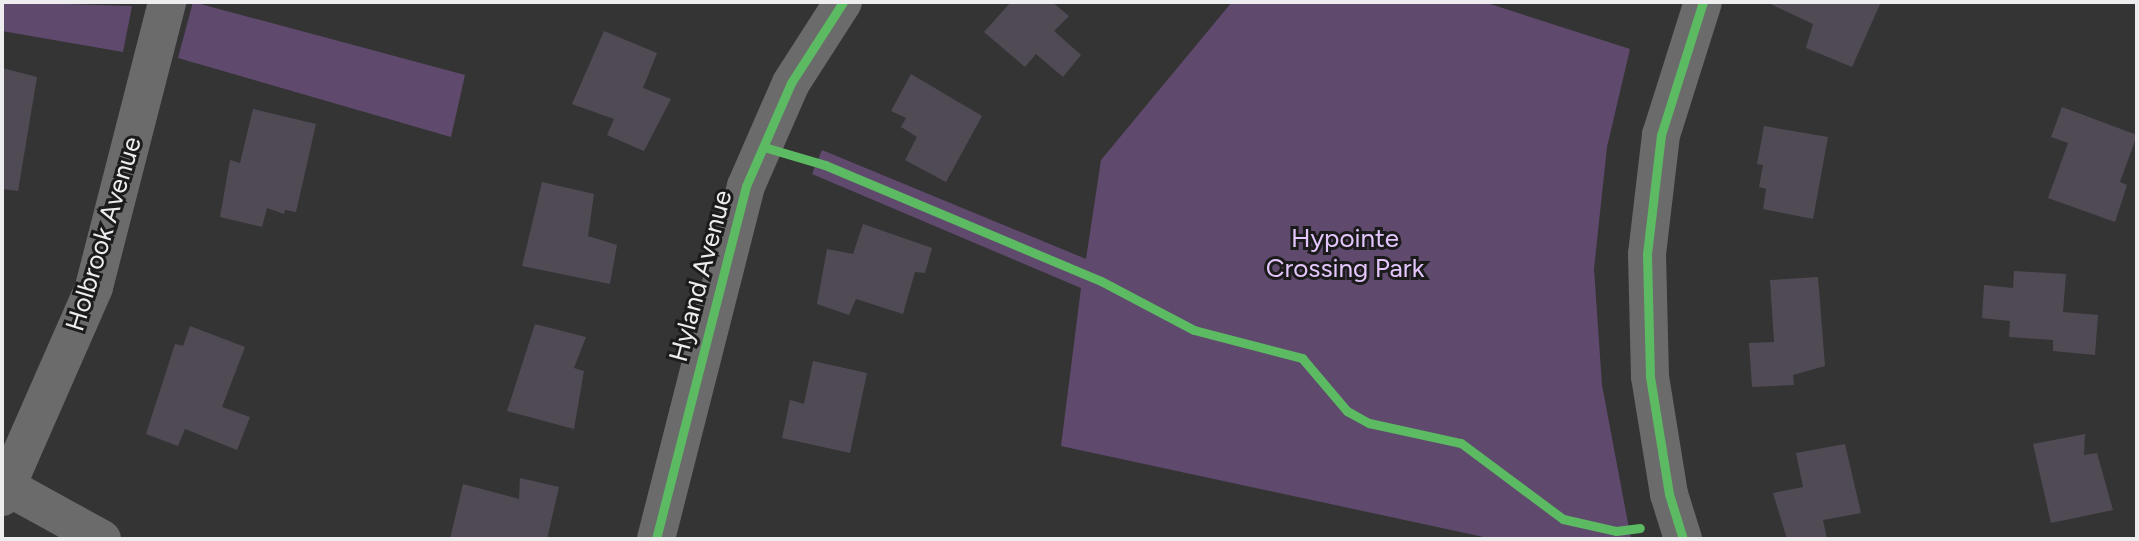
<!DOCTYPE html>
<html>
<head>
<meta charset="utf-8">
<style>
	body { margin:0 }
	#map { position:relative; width:2139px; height:541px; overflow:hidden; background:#353435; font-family:Figtree,sans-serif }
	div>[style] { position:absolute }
	.green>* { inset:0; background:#5f4a6d }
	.building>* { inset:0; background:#504a55 }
	.street>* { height:38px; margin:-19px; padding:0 19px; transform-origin:19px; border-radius:19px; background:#6b6b6b }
	.cycleway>* { height:9px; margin:-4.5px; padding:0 4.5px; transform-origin:4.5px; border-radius:4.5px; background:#5cba63 }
	span { translate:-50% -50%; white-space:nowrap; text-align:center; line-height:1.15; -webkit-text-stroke:6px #1c1b1c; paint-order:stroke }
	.street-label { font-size:26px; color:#edecee }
	.park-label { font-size:26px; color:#e4c6fd }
	.frame { position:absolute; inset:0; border:4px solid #edecee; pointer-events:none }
</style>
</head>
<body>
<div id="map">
	<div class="green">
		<i style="clip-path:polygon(2px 2px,132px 6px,123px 52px,2px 31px)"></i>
		<i style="clip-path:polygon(193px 2px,465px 75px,451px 137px,178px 58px)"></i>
		<i style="clip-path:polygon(1232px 2px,1484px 2px,1630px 49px,1607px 147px,1594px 269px,1602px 385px,1631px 539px,1493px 539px,1061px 446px,1081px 288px,812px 174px,822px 150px,1086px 259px,1101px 160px)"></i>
	</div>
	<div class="building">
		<i style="clip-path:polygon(1011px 2px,1052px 2px,1069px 16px,1054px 31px,1081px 55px,1063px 77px,1036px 54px,1025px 67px,984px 32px)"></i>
		<i style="clip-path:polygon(1766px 2px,1881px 2px,1852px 67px,1806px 48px,1813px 24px)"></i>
		<i style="clip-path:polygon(604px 31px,657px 53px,643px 88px,671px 99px,644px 151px,607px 135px,614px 119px,572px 104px)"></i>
		<i style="clip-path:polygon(2px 68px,37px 77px,18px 191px,2px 189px)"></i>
		<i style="clip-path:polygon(911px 74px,982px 116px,946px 182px,905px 160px,917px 137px,901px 127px,906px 118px,891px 111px)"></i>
		<i style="clip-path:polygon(2062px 107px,2137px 135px,2120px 182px,2127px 185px,2115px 222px,2048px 198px,2068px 143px,2051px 137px)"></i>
		<i style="clip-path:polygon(253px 109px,316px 124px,296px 212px,285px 210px,284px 214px,267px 208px,262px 227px,220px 217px,230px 160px,240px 163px)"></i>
		<i style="clip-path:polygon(1764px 126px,1828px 137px,1813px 219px,1763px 209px,1766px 189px,1759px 187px,1763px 165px,1757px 164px)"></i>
		<i style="clip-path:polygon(542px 182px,594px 194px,588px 236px,617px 245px,610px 284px,522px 266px)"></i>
		<i style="clip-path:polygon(863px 224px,932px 248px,925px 273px,915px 272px,903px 314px,856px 299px,849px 315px,817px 304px,827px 249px,853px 254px)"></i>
		<i style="clip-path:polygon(2014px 271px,2066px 274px,2063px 312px,2098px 315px,2095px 355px,2053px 351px,2053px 340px,2009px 337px,2010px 321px,1982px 318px,1984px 285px,2013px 288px)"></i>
		<i style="clip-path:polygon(1818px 277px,1825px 366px,1793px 375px,1794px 385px,1752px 387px,1749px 343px,1774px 342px,1770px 280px)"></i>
		<i style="clip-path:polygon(535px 324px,586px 337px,574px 368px,584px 371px,574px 429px,507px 411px)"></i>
		<i style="clip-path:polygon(190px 326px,245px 347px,222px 407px,250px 417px,237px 450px,185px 429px,178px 446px,146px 434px,175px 344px,183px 346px)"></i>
		<i style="clip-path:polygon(813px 361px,867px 373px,850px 453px,782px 438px,790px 400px,804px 404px)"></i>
		<i style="clip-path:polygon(2085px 434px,2084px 455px,2097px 453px,2113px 510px,2051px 523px,2033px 444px)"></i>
		<i style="clip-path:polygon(1845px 444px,1861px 513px,1823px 520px,1827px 539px,1787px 539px,1773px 493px,1803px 487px,1796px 453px)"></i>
		<i style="clip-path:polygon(520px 478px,559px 487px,547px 539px,450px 539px,463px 484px,519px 499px)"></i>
	</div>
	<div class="street">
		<i style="left:2px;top:484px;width:114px;rotate:28.8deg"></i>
		<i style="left:2px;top:497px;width:229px;rotate:-66.3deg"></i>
		<i style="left:94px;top:287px;width:294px;rotate:-75.6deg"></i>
		<i style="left:656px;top:539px;width:364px;rotate:-75.7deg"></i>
		<i style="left:746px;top:186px;width:112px;rotate:-66.4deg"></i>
		<i style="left:791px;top:83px;width:96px;rotate:-57.3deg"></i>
		<i style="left:1683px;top:539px;width:47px;rotate:-107.3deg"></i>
		<i style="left:1669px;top:494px;width:119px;rotate:-99.2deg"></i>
		<i style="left:1650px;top:377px;width:123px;rotate:-91.4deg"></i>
		<i style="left:1647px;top:254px;width:120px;rotate:-83.3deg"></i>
		<i style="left:1661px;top:135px;width:139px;rotate:-72.5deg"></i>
	</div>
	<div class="cycleway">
		<i style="left:764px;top:147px;width:64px;rotate:16.4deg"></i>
		<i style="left:825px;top:165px;width:299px;rotate:22.8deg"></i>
		<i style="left:1101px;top:281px;width:105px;rotate:27.8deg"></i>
		<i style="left:1194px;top:330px;width:112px;rotate:14.5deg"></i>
		<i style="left:1302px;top:358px;width:70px;rotate:49.7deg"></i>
		<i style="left:1347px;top:411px;width:25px;rotate:29deg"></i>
		<i style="left:1369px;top:423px;width:94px;rotate:12.3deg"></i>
		<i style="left:1461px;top:443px;width:127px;rotate:36.7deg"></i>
		<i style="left:1563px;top:519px;width:54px;rotate:12.8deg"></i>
		<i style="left:1616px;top:531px;width:24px;rotate:-7deg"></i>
		<i style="left:656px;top:539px;width:364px;rotate:-75.7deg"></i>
		<i style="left:746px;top:186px;width:112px;rotate:-66.4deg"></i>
		<i style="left:791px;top:83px;width:96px;rotate:-57.3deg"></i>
		<i style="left:1683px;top:539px;width:47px;rotate:-107.3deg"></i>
		<i style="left:1669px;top:494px;width:119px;rotate:-99.2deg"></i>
		<i style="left:1650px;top:377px;width:123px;rotate:-91.4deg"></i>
		<i style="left:1647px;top:254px;width:120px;rotate:-83.3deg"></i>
		<i style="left:1661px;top:135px;width:139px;rotate:-72.5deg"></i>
	</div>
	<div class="street-label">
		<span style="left:104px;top:234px;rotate:-73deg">Holbrook Avenue</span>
		<span style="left:701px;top:276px;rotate:-75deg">Hyland Avenue</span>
	</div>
	<div class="park-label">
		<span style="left:1345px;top:254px">Hypointe<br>Crossing Park</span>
	</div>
	<div class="frame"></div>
</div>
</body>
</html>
